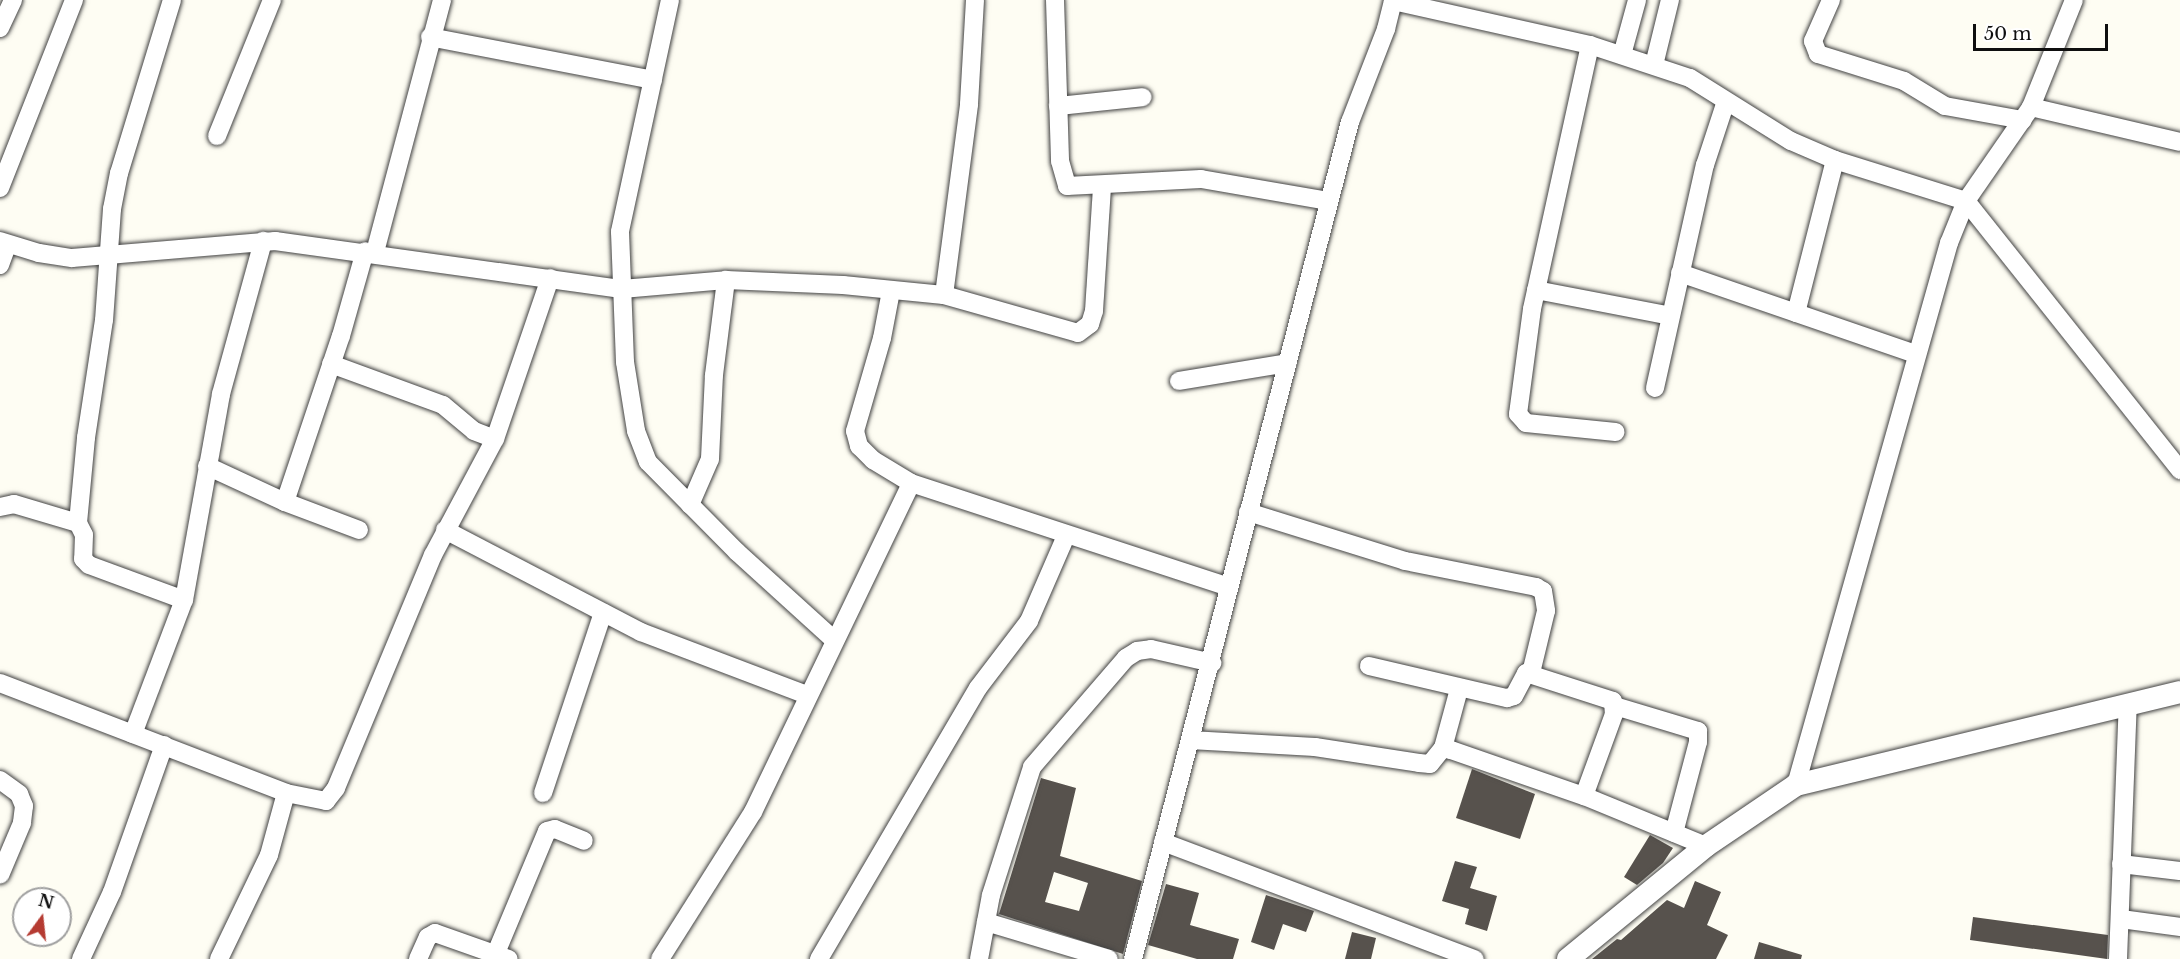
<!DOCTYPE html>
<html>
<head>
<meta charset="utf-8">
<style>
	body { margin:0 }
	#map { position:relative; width:2180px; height:959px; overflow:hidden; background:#fefdf3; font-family:"Libre Baskerville",serif }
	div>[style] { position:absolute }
	.building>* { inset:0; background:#57524d }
	.roads { filter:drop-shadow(0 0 2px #424242) drop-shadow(0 0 2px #424242) }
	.minor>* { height:18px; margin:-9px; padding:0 9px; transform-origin:9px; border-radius:9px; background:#fff }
	.tertiary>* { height:22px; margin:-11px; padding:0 11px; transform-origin:11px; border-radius:11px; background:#fff }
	span { translate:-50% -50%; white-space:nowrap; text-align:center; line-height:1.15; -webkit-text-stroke:6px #fff; paint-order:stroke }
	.north { position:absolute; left:12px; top:887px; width:60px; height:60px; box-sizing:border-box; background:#fff; border:2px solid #9f9f9f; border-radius:50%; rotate:15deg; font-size:16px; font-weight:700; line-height:24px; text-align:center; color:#0f0f0f }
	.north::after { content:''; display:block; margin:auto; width:21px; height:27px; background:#b53b32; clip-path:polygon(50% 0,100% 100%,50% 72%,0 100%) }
	.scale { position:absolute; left:1973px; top:24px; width:135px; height:27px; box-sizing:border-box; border:3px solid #0f0f0f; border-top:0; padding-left:8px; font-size:18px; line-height:21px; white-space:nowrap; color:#0f0f0f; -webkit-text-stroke:4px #fff; paint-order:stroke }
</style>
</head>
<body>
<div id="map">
	<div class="building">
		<i style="clip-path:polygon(1472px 769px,1535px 794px,1520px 839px,1456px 818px)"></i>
		<i style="clip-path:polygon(evenodd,1041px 778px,1076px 788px,1060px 856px,1142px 881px,1123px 954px,999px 914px,1041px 778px,1054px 872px,1088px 883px,1079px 911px,1045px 902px,1054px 872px)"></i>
		<i style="clip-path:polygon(1650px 835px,1673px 848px,1663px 863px,1637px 885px,1624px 877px)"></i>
		<i style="clip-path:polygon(1455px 861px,1477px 867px,1470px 888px,1497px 896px,1487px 931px,1465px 924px,1469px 909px,1442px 901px)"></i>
		<i style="clip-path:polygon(1695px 881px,1721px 892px,1707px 925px,1728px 935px,1716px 959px,1592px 959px,1617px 939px,1621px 940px,1667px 900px,1684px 908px)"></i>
		<i style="clip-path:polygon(1166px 884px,1199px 893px,1190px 925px,1239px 939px,1233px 959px,1197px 959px,1148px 945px)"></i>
		<i style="clip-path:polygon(1266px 895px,1314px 911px,1306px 932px,1283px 924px,1274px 950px,1251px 942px)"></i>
		<i style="clip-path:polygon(1973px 917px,2108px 935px,2107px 959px,1970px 940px)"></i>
		<i style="clip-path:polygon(1352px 932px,1376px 938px,1371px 959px,1345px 959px)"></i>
		<i style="clip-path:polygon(1759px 942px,1802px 955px,1801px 959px,1754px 959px)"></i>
	</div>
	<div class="roads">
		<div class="minor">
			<i style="left:172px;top:0;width:181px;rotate:107deg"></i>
			<i style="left:119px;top:173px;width:37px;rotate:101deg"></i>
			<i style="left:112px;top:209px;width:111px;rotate:94.1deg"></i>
			<i style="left:104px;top:320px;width:119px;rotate:98.7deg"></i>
			<i style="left:86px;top:438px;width:85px;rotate:95.4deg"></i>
			<i style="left:78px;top:523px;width:13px;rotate:63deg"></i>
			<i style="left:84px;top:535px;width:24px;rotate:92deg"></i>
			<i style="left:83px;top:559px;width:8px;rotate:45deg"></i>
			<i style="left:89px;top:565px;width:101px;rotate:20.2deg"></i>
			<i style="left:670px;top:0;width:237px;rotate:102.2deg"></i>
			<i style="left:620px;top:232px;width:130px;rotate:87.8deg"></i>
			<i style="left:625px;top:362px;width:70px;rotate:80.9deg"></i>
			<i style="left:636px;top:431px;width:33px;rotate:69deg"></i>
			<i style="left:648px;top:462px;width:127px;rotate:45.3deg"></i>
			<i style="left:737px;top:552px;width:131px;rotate:42.2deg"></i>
			<i style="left:1055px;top:0;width:161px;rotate:88.2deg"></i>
			<i style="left:1060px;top:161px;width:26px;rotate:74deg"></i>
			<i style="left:1067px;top:186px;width:134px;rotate:-3deg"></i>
			<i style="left:1201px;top:179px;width:130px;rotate:9.8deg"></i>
			<i style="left:1831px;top:0;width:45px;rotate:113.7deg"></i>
			<i style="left:1813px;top:41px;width:14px;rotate:69deg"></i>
			<i style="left:1818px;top:54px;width:90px;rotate:17.4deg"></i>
			<i style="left:1904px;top:81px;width:48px;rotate:31.4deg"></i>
			<i style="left:1945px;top:106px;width:79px;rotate:10.2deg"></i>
			<i style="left:1393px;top:1px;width:202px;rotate:12.6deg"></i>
			<i style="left:1590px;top:45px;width:105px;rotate:18.3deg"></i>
			<i style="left:1690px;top:78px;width:119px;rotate:32deg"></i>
			<i style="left:1791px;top:141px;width:48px;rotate:23.4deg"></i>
			<i style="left:1835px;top:160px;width:137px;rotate:17.4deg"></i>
			<i style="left:1966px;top:201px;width:344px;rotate:51.5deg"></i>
			<i style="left:0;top:28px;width:31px;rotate:-65deg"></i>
			<i style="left:430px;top:37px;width:227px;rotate:10.9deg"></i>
			<i style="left:1590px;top:45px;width:270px;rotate:102.4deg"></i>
			<i style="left:1532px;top:309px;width:106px;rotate:97.6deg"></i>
			<i style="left:1518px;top:414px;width:12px;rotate:48deg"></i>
			<i style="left:1526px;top:423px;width:90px;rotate:5.7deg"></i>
			<i style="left:1622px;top:55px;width:57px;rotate:-74.7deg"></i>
			<i style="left:1654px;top:65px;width:67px;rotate:-76.2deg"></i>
			<i style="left:1058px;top:106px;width:85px;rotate:-6deg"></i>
			<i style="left:2031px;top:107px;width:153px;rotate:13.2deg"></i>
			<i style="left:217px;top:136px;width:147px;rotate:-68deg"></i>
			<i style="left:0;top:188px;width:202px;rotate:-68.5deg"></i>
			<i style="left:0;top:241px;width:41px;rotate:17.1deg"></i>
			<i style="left:39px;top:253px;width:33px;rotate:9deg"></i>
			<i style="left:72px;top:258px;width:204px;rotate:-4.8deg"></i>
			<i style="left:275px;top:241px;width:350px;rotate:7.9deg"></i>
			<i style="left:622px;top:289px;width:104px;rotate:-4.9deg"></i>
			<i style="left:726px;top:280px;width:117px;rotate:2.4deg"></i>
			<i style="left:843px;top:285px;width:101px;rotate:5.7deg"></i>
			<i style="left:944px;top:295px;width:139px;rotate:15.8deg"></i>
			<i style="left:1078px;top:333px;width:15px;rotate:-37deg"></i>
			<i style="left:1090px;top:324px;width:14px;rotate:-73deg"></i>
			<i style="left:1094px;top:311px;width:125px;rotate:-86.3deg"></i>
			<i style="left:375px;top:252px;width:261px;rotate:-75.1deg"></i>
			<i style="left:0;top:265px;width:20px;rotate:-70deg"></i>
			<i style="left:1680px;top:273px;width:249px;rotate:19deg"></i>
			<i style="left:1536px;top:290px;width:137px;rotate:10.9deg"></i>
			<i style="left:891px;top:291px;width:48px;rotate:100.8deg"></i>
			<i style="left:882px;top:338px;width:97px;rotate:106.2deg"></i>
			<i style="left:855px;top:431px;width:16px;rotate:75deg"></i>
			<i style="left:859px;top:446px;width:20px;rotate:45deg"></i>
			<i style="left:873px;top:460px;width:44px;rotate:31.2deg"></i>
			<i style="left:911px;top:483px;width:335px;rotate:18.1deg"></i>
			<i style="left:944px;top:295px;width:193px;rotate:-82.5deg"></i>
			<i style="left:969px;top:104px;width:104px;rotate:-86.7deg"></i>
			<i style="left:1796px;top:313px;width:158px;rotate:-75.7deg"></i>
			<i style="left:331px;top:364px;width:119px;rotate:20.1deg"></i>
			<i style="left:443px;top:405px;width:40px;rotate:40deg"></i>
			<i style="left:474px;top:431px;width:22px;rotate:21deg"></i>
			<i style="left:1179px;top:381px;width:110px;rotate:-9.4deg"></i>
			<i style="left:1655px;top:388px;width:229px;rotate:-77.4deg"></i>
			<i style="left:1705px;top:165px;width:67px;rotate:-71.8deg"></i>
			<i style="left:207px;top:466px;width:86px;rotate:24.8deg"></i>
			<i style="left:285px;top:502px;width:79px;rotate:20.7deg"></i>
			<i style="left:285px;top:502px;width:175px;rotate:-71.4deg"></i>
			<i style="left:341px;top:336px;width:88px;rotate:-74.2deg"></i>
			<i style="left:690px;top:505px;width:50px;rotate:-66.5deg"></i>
			<i style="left:710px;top:459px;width:84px;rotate:-87.3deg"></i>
			<i style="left:714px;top:375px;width:96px;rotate:-82.8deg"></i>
			<i style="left:0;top:507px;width:14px;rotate:-12deg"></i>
			<i style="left:14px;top:504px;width:67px;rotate:16.5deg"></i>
			<i style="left:1248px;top:512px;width:164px;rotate:17.3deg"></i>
			<i style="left:1405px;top:561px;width:134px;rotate:11.2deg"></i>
			<i style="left:1536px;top:587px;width:8px;rotate:30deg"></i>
			<i style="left:1543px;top:591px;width:20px;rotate:81deg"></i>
			<i style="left:1546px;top:611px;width:64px;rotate:103.6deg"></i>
			<i style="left:445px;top:530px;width:221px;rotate:27.5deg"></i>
			<i style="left:641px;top:632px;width:178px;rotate:20.8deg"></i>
			<i style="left:1369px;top:666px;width:142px;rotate:13.1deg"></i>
			<i style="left:1507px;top:698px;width:7px;rotate:-16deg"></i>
			<i style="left:1514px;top:696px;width:26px;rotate:-62deg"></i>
			<i style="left:1526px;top:673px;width:91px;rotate:17.8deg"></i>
			<i style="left:1613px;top:701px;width:13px;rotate:86deg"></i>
			<i style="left:1614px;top:714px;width:87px;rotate:110.1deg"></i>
			<i style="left:0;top:683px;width:306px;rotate:21deg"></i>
			<i style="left:286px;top:793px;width:41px;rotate:11.3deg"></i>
			<i style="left:326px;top:801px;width:16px;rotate:-52deg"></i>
			<i style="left:336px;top:788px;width:252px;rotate:-67.4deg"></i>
			<i style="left:433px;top:555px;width:132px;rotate:-61.9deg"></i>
			<i style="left:495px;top:439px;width:170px;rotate:-71.1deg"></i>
			<i style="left:1615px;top:706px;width:87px;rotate:16.8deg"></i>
			<i style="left:1698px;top:731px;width:11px;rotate:90deg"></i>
			<i style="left:1698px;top:742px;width:94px;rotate:104.8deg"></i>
			<i style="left:133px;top:734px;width:143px;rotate:-69.2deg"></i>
			<i style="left:184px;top:600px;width:209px;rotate:-79.8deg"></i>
			<i style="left:221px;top:394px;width:159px;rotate:-74.6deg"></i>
			<i style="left:1190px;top:740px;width:125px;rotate:3.2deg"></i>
			<i style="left:1315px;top:747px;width:105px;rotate:8.7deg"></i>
			<i style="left:1419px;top:763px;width:11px;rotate:5deg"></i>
			<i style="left:1430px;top:764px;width:21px;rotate:-51deg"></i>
			<i style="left:1443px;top:748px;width:8px;rotate:14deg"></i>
			<i style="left:1451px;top:750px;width:141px;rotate:19.1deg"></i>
			<i style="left:1584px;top:796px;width:132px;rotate:22.3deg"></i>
			<i style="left:1443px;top:748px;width:61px;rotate:-74.8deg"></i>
			<i style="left:0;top:780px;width:24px;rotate:36deg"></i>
			<i style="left:19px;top:794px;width:13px;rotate:67deg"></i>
			<i style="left:24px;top:806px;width:17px;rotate:97deg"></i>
			<i style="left:22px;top:823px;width:56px;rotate:112.9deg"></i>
			<i style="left:1796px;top:785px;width:563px;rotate:-74.24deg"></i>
			<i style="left:1949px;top:243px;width:45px;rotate:-68deg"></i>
			<i style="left:1966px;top:201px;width:114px;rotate:-55.3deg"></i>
			<i style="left:2031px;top:107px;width:115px;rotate:-68.1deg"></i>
			<i style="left:543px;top:793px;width:190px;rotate:-71.6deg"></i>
			<i style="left:1163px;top:842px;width:333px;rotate:20.6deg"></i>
			<i style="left:2121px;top:864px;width:59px;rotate:6.8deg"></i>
			<i style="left:2121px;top:919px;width:60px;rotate:7.7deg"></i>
			<i style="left:986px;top:922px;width:128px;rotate:16.7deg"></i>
			<i style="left:496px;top:953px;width:132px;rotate:-67.3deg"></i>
			<i style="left:547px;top:831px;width:8px;rotate:-14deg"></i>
			<i style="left:555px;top:829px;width:31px;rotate:22deg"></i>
			<i style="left:81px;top:959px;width:74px;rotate:-65.2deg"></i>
			<i style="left:112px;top:892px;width:156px;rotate:-70.5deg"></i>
			<i style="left:219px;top:959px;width:115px;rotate:-64.3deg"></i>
			<i style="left:269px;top:855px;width:64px;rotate:-74.7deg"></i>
			<i style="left:418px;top:959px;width:24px;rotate:-66deg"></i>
			<i style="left:428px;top:937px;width:8px;rotate:-30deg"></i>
			<i style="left:435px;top:933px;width:78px;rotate:19.4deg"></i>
			<i style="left:660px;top:959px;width:174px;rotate:-57.7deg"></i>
			<i style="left:753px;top:812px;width:365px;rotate:-64.3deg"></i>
			<i style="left:819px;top:959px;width:314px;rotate:-59.6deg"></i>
			<i style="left:978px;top:688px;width:84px;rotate:-52.7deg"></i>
			<i style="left:1029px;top:621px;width:93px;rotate:-66.5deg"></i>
			<i style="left:979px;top:959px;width:65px;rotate:-79.4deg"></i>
			<i style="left:991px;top:895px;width:134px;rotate:-72.2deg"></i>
			<i style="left:1032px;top:767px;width:144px;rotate:-49.2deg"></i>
			<i style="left:1126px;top:658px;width:13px;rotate:-32deg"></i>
			<i style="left:1137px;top:651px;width:14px;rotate:-8deg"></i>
			<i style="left:1151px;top:649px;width:63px;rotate:12.9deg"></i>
			<i style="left:1133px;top:959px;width:865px;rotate:-75.47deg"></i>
			<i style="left:1350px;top:122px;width:100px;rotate:-68.8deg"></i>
			<i style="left:1386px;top:29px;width:30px;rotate:-76deg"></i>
			<i style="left:2118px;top:959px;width:255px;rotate:-87.8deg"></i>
		</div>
		<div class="tertiary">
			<i style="left:1568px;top:959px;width:178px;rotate:-39.3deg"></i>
			<i style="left:1706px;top:846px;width:109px;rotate:-34.1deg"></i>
			<i style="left:1796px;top:785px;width:395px;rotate:-13.6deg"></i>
		</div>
	</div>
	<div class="north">N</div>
	<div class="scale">50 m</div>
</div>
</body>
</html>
